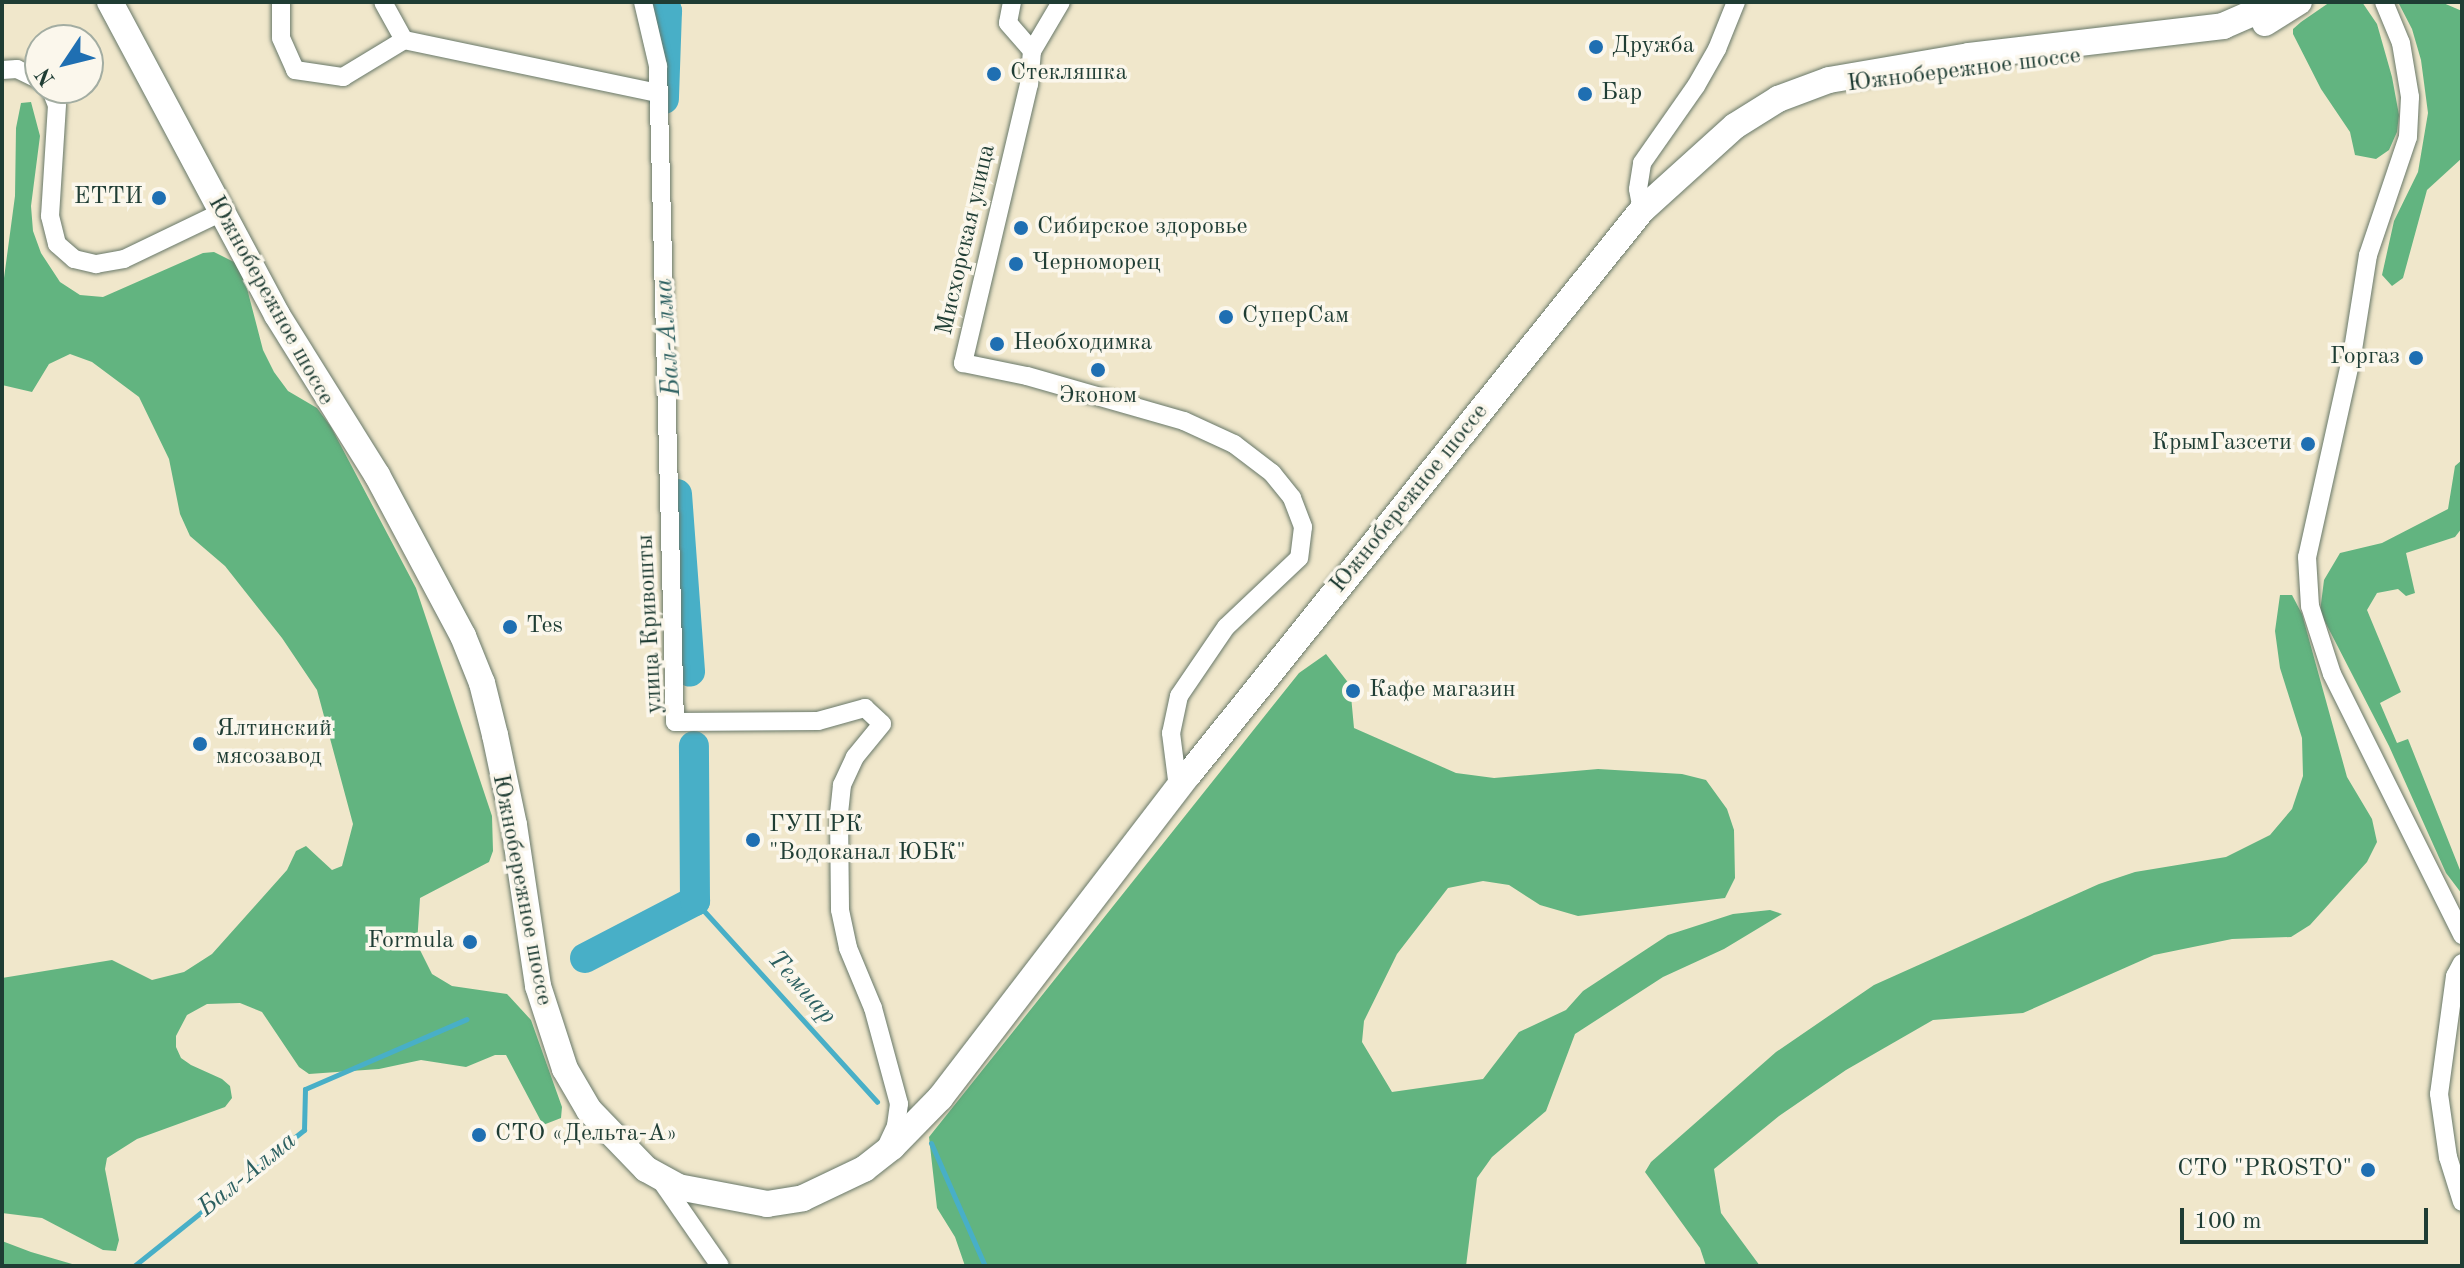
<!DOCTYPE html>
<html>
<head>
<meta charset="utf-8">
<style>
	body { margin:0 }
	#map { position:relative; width:2464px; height:1268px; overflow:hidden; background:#f0e7cb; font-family:"Old Standard TT",serif }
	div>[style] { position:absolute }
	.forest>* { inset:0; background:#62b480 }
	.stream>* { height:5px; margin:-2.5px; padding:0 2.5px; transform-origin:2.5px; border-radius:2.5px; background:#48afc7 }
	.river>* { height:30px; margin:-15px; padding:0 15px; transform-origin:15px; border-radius:15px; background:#48afc7 }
	.roads { filter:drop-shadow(0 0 2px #687869) drop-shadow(0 0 2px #687869) }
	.minor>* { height:18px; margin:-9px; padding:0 9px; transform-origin:9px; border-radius:9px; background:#fff }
	.highway>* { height:26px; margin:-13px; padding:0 13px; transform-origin:13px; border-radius:13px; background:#fff }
	.dots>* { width:22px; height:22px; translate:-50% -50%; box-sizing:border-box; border:4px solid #fbf7ec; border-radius:50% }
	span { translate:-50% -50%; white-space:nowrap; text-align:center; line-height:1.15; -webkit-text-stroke:7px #fbf7ec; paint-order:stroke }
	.poi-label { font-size:24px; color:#1f3d34 }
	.left { translate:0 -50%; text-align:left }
	.right { translate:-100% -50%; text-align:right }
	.street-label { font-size:24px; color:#1f3d34 }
	.water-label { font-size:26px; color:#2b5f60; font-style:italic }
	.frame { position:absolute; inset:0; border:4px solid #1f3d34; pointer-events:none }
	.north { position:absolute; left:24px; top:24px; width:80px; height:80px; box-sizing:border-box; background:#fbf7ec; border:2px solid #a3ada2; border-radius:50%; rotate:235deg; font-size:22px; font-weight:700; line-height:32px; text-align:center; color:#1f3d34 }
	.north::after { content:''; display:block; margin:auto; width:28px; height:36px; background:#1f6fb2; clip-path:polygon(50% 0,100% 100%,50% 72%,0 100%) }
	.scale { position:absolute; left:2180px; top:1208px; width:248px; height:36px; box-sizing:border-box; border:4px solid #1f3d34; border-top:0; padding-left:10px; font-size:24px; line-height:28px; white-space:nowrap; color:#1f3d34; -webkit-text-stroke:6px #fbf7ec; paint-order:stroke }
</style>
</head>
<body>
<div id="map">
	<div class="forest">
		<i style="clip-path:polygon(2330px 2px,2362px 2px,2377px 24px,2392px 77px,2399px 115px,2397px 132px,2389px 150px,2376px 159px,2355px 155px,2350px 132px,2321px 89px,2293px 34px,2293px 29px,2301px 22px)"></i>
		<i style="clip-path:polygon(2398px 2px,2441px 2px,2462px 11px,2462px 158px,2427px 190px,2403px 278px,2392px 286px,2382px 275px,2394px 221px,2418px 172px,2428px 113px,2421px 60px,2412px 29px)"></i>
		<i style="clip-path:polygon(31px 102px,40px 136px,31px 206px,33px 231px,41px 253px,60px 282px,80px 295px,103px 297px,203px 253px,214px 252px,236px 263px,243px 273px,263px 350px,274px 372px,288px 391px,317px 408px,331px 427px,416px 588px,492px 816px,493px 851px,489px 862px,420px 898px,417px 944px,432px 974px,452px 986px,507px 994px,531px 1020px,562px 1107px,561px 1118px,543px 1125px,506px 1055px,495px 1055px,466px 1067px,421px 1060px,379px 1069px,309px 1074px,299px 1067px,262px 1012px,240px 1003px,207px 1004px,187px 1015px,176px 1036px,176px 1047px,181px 1058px,191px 1065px,222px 1079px,230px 1086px,232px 1098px,225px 1107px,137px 1139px,107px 1158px,105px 1169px,119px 1240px,116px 1251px,103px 1250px,42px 1218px,2px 1213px,2px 978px,112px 960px,152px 980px,184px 972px,212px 954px,287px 870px,296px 851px,306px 846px,332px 870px,342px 866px,353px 824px,317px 690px,282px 638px,225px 566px,190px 536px,180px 514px,169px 459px,139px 397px,92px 362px,70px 354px,49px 364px,32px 392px,2px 385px,2px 293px,15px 196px,16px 128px,21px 103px)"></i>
		<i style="clip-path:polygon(2462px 460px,2462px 528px,2455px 537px,2406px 553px,2415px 593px,2406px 596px,2398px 589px,2377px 593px,2367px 610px,2401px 692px,2380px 703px,2397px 743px,2408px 739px,2462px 875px,2462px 894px,2446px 873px,2389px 746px,2320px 612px,2324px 580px,2340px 553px,2382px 543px,2448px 509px,2455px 466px)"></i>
		<i style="clip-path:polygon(2280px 595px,2292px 595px,2302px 614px,2347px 777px,2372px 819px,2377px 842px,2367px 862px,2310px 925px,2291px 937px,2232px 939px,2154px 955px,2023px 1013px,1933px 1020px,1846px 1070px,1779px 1116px,1714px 1169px,1721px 1213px,1760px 1266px,1706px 1266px,1700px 1248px,1645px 1172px,1651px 1162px,1776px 1052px,1874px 985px,2099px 884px,2135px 872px,2226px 857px,2270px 835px,2292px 809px,2303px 776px,2302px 738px,2280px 668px,2275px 631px)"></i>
		<i style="clip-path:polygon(1326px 654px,1350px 685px,1354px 728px,1456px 773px,1494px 778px,1598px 769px,1682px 774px,1706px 780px,1727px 809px,1734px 830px,1735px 878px,1725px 898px,1578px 916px,1540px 905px,1509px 885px,1483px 881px,1448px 888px,1397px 954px,1364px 1021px,1362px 1042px,1392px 1092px,1483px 1079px,1519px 1032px,1566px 1010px,1583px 991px,1668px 935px,1733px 914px,1770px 910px,1782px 914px,1724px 949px,1663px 977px,1575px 1034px,1546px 1111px,1492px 1157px,1477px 1178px,1466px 1266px,965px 1266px,955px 1237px,937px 1208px,929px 1137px,1299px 673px)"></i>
		<i style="clip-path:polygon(2px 1241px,31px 1252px,79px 1266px,2px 1266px)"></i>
	</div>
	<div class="stream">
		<i style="left:695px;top:901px;width:271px;rotate:47.8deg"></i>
		<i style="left:931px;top:1143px;width:134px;rotate:66.3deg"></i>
		<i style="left:134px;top:1266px;width:218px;rotate:-38.7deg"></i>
		<i style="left:304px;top:1130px;width:41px;rotate:-88.6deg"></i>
		<i style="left:305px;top:1089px;width:176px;rotate:-23.4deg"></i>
	</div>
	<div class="river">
		<i style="left:663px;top:2px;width:10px;rotate:66deg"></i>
		<i style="left:667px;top:11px;width:88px;rotate:92deg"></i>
		<i style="left:677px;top:494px;width:178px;rotate:85.8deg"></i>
		<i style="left:585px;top:958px;width:124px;rotate:-27.4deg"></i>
		<i style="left:695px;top:901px;width:155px;rotate:-90.4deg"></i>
	</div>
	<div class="roads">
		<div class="minor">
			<i style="left:281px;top:2px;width:36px;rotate:90deg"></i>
			<i style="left:281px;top:38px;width:35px;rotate:66deg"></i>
			<i style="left:295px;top:70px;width:49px;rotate:8.3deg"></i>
			<i style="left:343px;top:77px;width:71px;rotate:-31.2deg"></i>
			<i style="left:404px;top:40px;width:43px;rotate:-118.9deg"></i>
			<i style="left:643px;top:2px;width:66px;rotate:76.8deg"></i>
			<i style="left:658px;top:66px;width:656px;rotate:88.52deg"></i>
			<i style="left:675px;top:722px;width:143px;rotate:-0.4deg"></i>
			<i style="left:818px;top:721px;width:49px;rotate:-15.5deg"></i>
			<i style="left:865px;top:708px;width:23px;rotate:43deg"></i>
			<i style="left:882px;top:724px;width:43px;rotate:129.3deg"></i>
			<i style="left:855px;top:757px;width:31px;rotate:115deg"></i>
			<i style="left:842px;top:785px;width:28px;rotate:96deg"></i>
			<i style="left:839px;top:813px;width:97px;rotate:89.4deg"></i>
			<i style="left:840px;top:910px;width:39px;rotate:78deg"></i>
			<i style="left:848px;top:948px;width:65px;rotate:67.4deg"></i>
			<i style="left:873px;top:1008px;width:99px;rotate:74.8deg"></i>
			<i style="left:899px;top:1104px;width:22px;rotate:98deg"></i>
			<i style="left:896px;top:1126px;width:21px;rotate:115deg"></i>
			<i style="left:1012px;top:2px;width:21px;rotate:101deg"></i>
			<i style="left:1008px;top:23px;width:37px;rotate:49deg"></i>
			<i style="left:1061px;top:2px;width:57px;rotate:120.6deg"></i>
			<i style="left:1032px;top:51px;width:33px;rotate:95deg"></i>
			<i style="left:1029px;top:84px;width:287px;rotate:103.3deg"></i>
			<i style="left:963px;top:363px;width:65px;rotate:11.5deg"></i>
			<i style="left:1027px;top:376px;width:163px;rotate:16deg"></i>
			<i style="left:1184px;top:421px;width:55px;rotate:24.7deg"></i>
			<i style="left:1234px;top:444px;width:48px;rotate:37.3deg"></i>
			<i style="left:1272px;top:473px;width:32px;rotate:51deg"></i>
			<i style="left:1292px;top:498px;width:31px;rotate:69deg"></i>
			<i style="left:1303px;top:527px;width:31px;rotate:97deg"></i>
			<i style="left:1299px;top:558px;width:100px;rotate:136.6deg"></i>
			<i style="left:1226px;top:627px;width:83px;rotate:124.3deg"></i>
			<i style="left:1179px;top:696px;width:38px;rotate:102deg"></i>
			<i style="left:1171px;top:733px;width:55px;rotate:82.7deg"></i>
			<i style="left:2384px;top:2px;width:44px;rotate:67.5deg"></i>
			<i style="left:2401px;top:43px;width:55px;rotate:80.5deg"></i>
			<i style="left:2410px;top:97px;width:40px;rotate:92.9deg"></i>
			<i style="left:2408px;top:137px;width:125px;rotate:108.7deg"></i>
			<i style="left:2368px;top:255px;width:96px;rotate:99deg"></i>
			<i style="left:2353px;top:350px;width:212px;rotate:102.5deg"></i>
			<i style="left:2307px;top:557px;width:49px;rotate:86.5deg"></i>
			<i style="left:2310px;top:606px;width:71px;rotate:72.1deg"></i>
			<i style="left:2332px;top:674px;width:292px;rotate:63.5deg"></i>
			<i style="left:404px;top:40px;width:258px;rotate:11.8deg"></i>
			<i style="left:2px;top:70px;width:15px;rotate:-4deg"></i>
			<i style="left:17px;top:69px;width:25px;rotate:26deg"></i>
			<i style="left:50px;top:88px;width:18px;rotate:68deg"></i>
			<i style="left:57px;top:105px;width:111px;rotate:93.6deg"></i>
			<i style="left:50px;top:216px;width:29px;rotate:76deg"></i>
			<i style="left:57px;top:244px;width:23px;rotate:41deg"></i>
			<i style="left:74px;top:259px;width:23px;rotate:13deg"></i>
			<i style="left:96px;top:264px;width:28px;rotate:-10deg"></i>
			<i style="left:124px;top:259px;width:106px;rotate:-25.6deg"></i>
			<i style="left:1642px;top:210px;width:21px;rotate:-101deg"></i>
			<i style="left:1638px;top:189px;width:26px;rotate:-81deg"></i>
			<i style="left:1642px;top:163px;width:94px;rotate:-55deg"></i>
			<i style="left:1696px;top:86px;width:43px;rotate:-60.4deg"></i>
			<i style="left:1717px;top:49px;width:51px;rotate:-68deg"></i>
			<i style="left:2462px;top:963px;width:15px;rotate:118deg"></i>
			<i style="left:2455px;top:976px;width:119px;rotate:97.7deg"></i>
			<i style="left:2439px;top:1094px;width:64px;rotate:81.9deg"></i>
			<i style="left:2448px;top:1157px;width:47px;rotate:72.7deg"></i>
			<i style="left:664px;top:1185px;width:98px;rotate:55.3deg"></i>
		</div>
		<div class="highway">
			<i style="left:110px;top:2px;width:355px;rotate:61.9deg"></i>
			<i style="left:277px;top:315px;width:189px;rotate:58deg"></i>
			<i style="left:377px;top:475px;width:183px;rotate:61.9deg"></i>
			<i style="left:463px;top:636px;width:51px;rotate:68deg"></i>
			<i style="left:482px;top:683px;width:54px;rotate:76deg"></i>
			<i style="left:495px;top:735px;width:92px;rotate:78.1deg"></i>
			<i style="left:514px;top:825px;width:163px;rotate:81.5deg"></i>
			<i style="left:538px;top:986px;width:87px;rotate:72deg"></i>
			<i style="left:565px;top:1069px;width:48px;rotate:59.7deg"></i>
			<i style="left:589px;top:1110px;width:82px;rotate:46deg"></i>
			<i style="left:646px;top:1169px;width:37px;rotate:29deg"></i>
			<i style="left:678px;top:1187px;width:91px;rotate:10.8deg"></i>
			<i style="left:767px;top:1204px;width:36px;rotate:-9deg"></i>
			<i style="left:803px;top:1198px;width:68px;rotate:-25.4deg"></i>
			<i style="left:864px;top:1169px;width:36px;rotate:-38deg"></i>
			<i style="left:892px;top:1147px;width:69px;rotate:-45.6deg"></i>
			<i style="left:940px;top:1098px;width:409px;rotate:-52.5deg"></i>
			<i style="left:1189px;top:774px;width:723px;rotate:-51.23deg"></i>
			<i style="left:1642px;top:210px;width:125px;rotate:-42.1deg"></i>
			<i style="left:1735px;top:126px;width:51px;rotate:-32.1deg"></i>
			<i style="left:1778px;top:99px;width:54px;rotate:-20.4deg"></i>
			<i style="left:1829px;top:80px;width:142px;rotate:-9.7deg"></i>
			<i style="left:1969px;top:56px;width:256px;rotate:-6.7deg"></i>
			<i style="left:2223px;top:26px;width:60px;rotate:-23.6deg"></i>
			<i style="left:2265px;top:23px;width:40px;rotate:-32deg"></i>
		</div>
	</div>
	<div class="dots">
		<i style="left:1596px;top:47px;background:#1f6fb2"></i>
		<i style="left:994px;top:74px;background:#1f6fb2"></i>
		<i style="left:1585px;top:94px;background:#1f6fb2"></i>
		<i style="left:159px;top:198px;background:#1f6fb2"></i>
		<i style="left:1021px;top:228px;background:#1f6fb2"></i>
		<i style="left:1016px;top:264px;background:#1f6fb2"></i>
		<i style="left:1226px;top:317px;background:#1f6fb2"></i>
		<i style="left:997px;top:344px;background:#1f6fb2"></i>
		<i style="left:2416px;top:358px;background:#1f6fb2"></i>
		<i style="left:1098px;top:370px;background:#1f6fb2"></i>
		<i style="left:2308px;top:444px;background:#1f6fb2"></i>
		<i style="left:510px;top:627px;background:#1f6fb2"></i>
		<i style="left:1353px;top:691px;background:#1f6fb2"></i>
		<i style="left:200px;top:744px;background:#1f6fb2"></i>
		<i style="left:753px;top:840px;background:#1f6fb2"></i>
		<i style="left:470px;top:942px;background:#1f6fb2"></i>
		<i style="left:479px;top:1135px;background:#1f6fb2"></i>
		<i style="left:2368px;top:1170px;background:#1f6fb2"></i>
	</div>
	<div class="poi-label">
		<span class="left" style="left:1612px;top:47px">Дружба</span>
		<span class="left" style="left:1010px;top:74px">Стекляшка</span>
		<span class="left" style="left:1601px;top:94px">Бар</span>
		<span class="right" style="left:143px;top:198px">ЕТТИ</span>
		<span class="left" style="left:1037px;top:228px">Сибирское здоровье</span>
		<span class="left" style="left:1032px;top:264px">Черноморец</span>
		<span class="left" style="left:1242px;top:317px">СуперСам</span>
		<span class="left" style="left:1013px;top:344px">Необходимка</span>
		<span class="right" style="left:2400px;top:358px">Горгаз</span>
		<span style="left:1098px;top:397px">Эконом</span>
		<span class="right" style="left:2292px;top:444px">КрымГазсети</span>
		<span class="left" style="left:526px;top:627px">Tes</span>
		<span class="left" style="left:1369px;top:691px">Кафе магазин</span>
		<span class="left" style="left:216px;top:744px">Ялтинский<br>мясозавод</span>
		<span class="left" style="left:769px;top:840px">ГУП РК<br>"Водоканал ЮБК"</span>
		<span class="right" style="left:454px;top:942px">Formula</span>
		<span class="left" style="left:495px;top:1135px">СТО «Дельта-А»</span>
		<span class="right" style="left:2352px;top:1170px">СТО "PROSTO"</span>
	</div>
	<div class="street-label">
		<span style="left:1964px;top:71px;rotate:-7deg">Южнобережное шоссе</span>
		<span style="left:967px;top:240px;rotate:-77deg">Мисхорская улица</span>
		<span style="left:270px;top:301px;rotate:61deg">Южнобережное шоссе</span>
		<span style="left:1410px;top:499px;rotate:-51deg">Южнобережное шоссе</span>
		<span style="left:651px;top:624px;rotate:-93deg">улица Кривошты</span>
		<span style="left:521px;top:890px;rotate:79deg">Южнобережное шоссе</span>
	</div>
	<div class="water-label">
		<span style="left:669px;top:337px;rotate:-94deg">Бал-Алма</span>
		<span style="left:801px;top:988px;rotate:48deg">Темиар</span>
		<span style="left:248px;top:1175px;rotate:-39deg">Бал-Алма</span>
	</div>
	<div class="frame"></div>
	<div class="north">N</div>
	<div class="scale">100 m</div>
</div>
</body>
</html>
